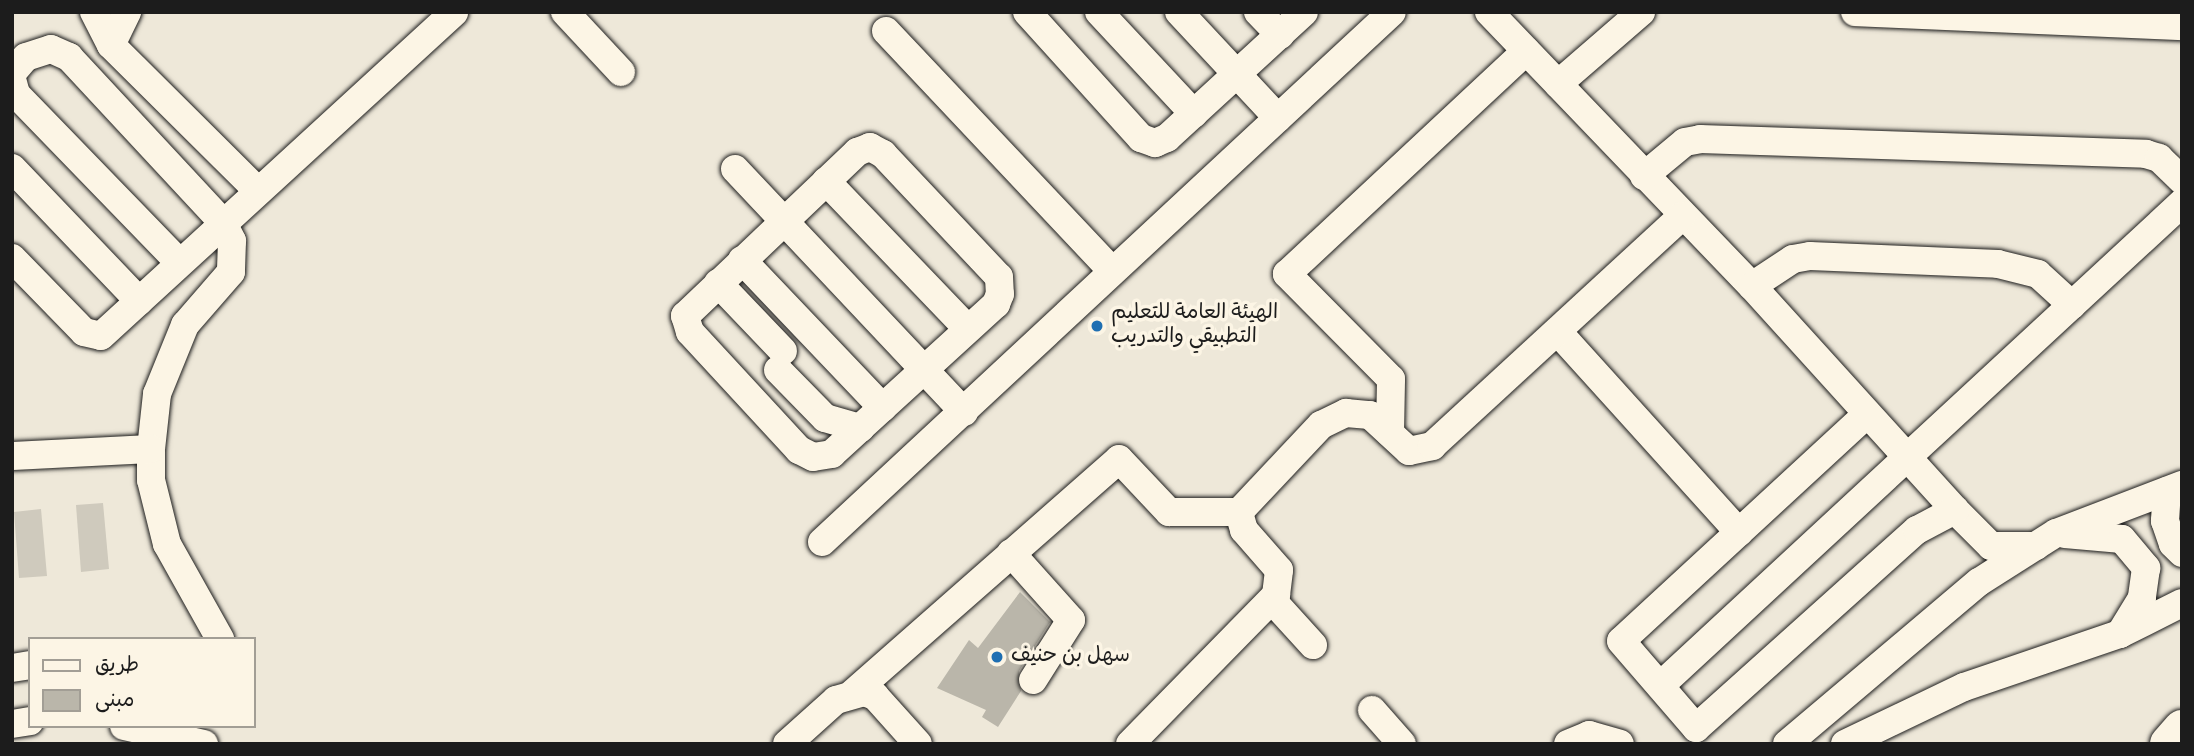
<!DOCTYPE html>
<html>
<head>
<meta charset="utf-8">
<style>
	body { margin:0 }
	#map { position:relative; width:2194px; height:756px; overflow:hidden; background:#eee8d9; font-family:Dekko,"Playpen Sans Arabic",sans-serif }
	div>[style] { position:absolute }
	.green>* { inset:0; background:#cfcabd }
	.building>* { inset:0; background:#bab6aa }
	.roads { filter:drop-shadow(0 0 2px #1c1c1c) drop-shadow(0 0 2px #1c1c1c) }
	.minor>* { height:28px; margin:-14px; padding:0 14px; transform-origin:14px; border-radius:14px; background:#fcf5e5 }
	.highway>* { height:38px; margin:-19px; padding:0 19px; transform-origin:19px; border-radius:19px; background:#fcf5e5 }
	.dots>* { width:19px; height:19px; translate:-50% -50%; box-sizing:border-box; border:4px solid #fcf5e5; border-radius:50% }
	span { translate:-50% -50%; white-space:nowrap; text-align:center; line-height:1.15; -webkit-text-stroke:7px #fcf5e5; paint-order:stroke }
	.poi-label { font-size:21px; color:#1c1c1c }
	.left { translate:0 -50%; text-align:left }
	.frame { position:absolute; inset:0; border:14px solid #1c1c1c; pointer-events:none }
	.legend { position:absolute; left:28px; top:637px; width:228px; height:91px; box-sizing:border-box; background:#fcf5e5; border:2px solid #a29e95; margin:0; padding:9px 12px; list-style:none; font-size:21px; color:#1c1c1c }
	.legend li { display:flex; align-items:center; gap:14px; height:35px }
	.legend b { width:35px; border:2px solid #a29e95 }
</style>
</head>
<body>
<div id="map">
	<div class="green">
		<i style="clip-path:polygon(103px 503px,109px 569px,81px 572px,76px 505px)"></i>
		<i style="clip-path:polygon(41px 509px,47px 576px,19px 578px,14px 512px)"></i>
	</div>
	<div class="building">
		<i style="clip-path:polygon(1020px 592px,1050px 622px,1019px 671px,1021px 691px,998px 727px,982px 717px,986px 710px,937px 688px,969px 640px,978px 648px)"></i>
	</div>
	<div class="roads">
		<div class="minor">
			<i style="left:94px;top:12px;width:37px;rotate:63deg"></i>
			<i style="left:111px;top:45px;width:207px;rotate:44.8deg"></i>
			<i style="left:565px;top:12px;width:82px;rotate:47deg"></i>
			<i style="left:1027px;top:12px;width:170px;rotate:47.9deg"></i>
			<i style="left:1141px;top:138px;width:15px;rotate:20deg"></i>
			<i style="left:1155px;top:143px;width:13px;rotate:-23deg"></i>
			<i style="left:1167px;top:138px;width:186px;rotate:-42.6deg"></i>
			<i style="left:1099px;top:12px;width:139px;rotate:47deg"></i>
			<i style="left:1179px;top:12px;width:145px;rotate:47deg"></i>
			<i style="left:1258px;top:12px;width:32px;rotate:46deg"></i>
			<i style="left:1489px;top:12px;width:380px;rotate:46.2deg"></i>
			<i style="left:1752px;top:286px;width:302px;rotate:47.8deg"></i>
			<i style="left:1955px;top:510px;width:51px;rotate:45deg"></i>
			<i style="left:1991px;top:546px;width:45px"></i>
			<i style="left:1855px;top:12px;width:327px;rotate:2.5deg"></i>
			<i style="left:886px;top:31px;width:328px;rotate:46.7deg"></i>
			<i style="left:111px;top:45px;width:37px;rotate:-64deg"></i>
			<i style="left:12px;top:73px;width:21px;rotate:-49deg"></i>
			<i style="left:26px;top:57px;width:26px;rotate:-18deg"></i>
			<i style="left:51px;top:49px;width:20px;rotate:24deg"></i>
			<i style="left:69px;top:57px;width:226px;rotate:47.1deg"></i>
			<i style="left:223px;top:223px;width:20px;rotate:63deg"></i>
			<i style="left:232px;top:241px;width:31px;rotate:92deg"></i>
			<i style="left:231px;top:272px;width:70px;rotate:131deg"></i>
			<i style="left:185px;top:325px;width:74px;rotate:112.1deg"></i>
			<i style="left:157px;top:394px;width:55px;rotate:96.2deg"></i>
			<i style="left:151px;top:449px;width:31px;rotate:90deg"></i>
			<i style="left:151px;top:480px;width:66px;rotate:76deg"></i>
			<i style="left:167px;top:544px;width:109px;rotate:60.8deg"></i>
			<i style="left:12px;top:79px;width:16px;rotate:75deg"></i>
			<i style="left:16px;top:94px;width:235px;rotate:45.9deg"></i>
			<i style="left:1558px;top:84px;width:110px;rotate:-40.9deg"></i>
			<i style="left:870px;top:147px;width:15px;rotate:28deg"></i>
			<i style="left:883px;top:154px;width:169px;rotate:46.7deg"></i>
			<i style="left:999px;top:277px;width:17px;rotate:87deg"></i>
			<i style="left:1000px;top:294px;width:11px;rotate:112deg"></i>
			<i style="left:996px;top:304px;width:222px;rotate:137.6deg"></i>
			<i style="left:832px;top:454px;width:19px;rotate:171deg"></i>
			<i style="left:813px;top:457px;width:16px;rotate:-153deg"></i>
			<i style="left:799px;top:450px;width:161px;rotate:-132.7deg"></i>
			<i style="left:690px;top:332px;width:17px;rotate:-107deg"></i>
			<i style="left:685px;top:316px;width:238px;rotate:-43.6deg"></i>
			<i style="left:857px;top:152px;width:14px;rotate:-21deg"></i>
			<i style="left:12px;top:168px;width:184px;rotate:46.3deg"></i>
			<i style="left:735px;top:169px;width:334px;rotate:46.7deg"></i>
			<i style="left:1644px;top:176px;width:53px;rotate:-39.7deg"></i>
			<i style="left:1685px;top:142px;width:15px;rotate:-11deg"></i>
			<i style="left:1700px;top:139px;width:446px;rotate:1.9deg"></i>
			<i style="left:2146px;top:154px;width:14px;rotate:17deg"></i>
			<i style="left:2159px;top:158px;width:32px;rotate:44deg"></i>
			<i style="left:826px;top:181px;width:205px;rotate:46.2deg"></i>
			<i style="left:12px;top:258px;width:103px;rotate:45.8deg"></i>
			<i style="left:84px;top:332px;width:17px;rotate:13deg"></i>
			<i style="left:101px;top:336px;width:479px;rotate:-42.5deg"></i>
			<i style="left:742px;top:260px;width:204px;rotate:46.4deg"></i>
			<i style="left:718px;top:283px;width:94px;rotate:46.3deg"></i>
			<i style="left:1752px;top:286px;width:49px;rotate:-33.4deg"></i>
			<i style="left:1793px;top:259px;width:17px;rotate:-10deg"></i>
			<i style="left:1810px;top:256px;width:188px;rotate:2.4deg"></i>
			<i style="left:1998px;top:264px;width:41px;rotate:14deg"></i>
			<i style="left:2038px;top:274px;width:46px;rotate:42.4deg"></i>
			<i style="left:1558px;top:332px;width:270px;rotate:47.9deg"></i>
			<i style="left:778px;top:370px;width:67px;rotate:45.6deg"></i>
			<i style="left:825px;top:418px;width:37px;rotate:16deg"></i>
			<i style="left:1866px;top:415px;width:333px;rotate:137.3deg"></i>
			<i style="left:1621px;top:641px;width:115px;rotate:49.2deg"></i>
			<i style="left:1696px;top:728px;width:297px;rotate:-41.9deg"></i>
			<i style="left:1917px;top:530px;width:43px;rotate:-27.8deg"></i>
			<i style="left:1390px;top:433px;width:54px;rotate:-88.9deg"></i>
			<i style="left:1391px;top:379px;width:148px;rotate:-134.7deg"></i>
			<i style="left:1287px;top:274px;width:327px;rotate:-43deg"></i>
			<i style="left:12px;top:456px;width:139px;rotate:-2.9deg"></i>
			<i style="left:2167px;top:491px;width:30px;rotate:94deg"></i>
			<i style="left:2165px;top:521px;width:24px;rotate:71deg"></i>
			<i style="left:2173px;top:544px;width:13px;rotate:45deg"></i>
			<i style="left:2065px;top:534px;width:57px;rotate:5deg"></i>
			<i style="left:2122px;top:539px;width:38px;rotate:50deg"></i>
			<i style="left:2146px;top:568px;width:30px;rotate:98deg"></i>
			<i style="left:2142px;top:598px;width:42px;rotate:121.4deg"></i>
			<i style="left:822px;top:542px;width:778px;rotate:-42.92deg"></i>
			<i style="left:1011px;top:553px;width:90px;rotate:48.2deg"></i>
			<i style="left:1071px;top:620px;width:71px;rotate:122.3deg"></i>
			<i style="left:1272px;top:600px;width:61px;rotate:47.7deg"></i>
			<i style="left:12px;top:668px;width:18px;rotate:-9deg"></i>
			<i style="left:1661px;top:685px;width:710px;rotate:-42.77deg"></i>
			<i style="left:853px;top:693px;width:354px;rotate:-41.3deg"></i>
			<i style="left:1119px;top:459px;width:73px;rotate:46.7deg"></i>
			<i style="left:1169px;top:512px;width:70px"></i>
			<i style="left:1372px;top:710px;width:45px;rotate:48.6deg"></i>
			<i style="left:12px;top:724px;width:18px;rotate:-9deg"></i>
			<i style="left:124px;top:726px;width:82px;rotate:12.7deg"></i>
			<i style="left:787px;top:744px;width:66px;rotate:-41.9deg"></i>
			<i style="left:836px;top:700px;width:29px;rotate:-16deg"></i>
			<i style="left:864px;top:692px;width:12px;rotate:20deg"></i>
			<i style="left:875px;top:696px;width:64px;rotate:48.1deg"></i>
			<i style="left:1130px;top:744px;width:209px;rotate:-45.6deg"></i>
			<i style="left:1276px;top:595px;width:25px;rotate:-83deg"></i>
			<i style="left:1279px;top:570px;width:53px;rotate:-131.2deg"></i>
			<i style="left:1244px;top:530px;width:19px;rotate:-106deg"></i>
			<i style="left:1239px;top:512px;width:120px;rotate:-46.7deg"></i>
			<i style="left:1321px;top:425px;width:28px;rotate:-26deg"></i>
			<i style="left:1346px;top:413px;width:24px;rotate:5deg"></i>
			<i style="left:1370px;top:415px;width:53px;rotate:42.7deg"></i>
			<i style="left:1409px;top:451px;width:24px;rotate:-12deg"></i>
			<i style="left:1432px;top:446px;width:340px;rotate:-42.6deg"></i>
			<i style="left:1568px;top:744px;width:23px;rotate:-23deg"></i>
			<i style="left:1589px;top:735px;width:32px;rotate:16deg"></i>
			<i style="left:1787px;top:744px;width:251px;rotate:-40.2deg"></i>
			<i style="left:1979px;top:582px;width:91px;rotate:-32.5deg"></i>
			<i style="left:2056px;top:533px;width:135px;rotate:-20.9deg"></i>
			<i style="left:1845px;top:744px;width:132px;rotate:-25.6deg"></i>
			<i style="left:1964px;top:687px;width:165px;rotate:-18.8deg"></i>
			<i style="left:2120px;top:634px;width:69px;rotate:-26.6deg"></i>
		</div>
		<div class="highway">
			<i style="left:2169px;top:744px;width:20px;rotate:-49deg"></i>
		</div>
	</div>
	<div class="dots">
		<i style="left:1097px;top:326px;background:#1f6fb2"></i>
		<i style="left:997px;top:657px;background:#1f6fb2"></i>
	</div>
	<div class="poi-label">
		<span class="left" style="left:1111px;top:326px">الهيئة العامة للتعليم<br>التطبيقي والتدريب</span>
		<span class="left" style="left:1011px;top:657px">سهل بن حنيف</span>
	</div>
	<div class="frame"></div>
	<ul class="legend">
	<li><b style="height:9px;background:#fcf5e5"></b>طريق</li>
	<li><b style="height:19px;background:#bab6aa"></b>مبنى</li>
	</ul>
</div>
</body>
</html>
